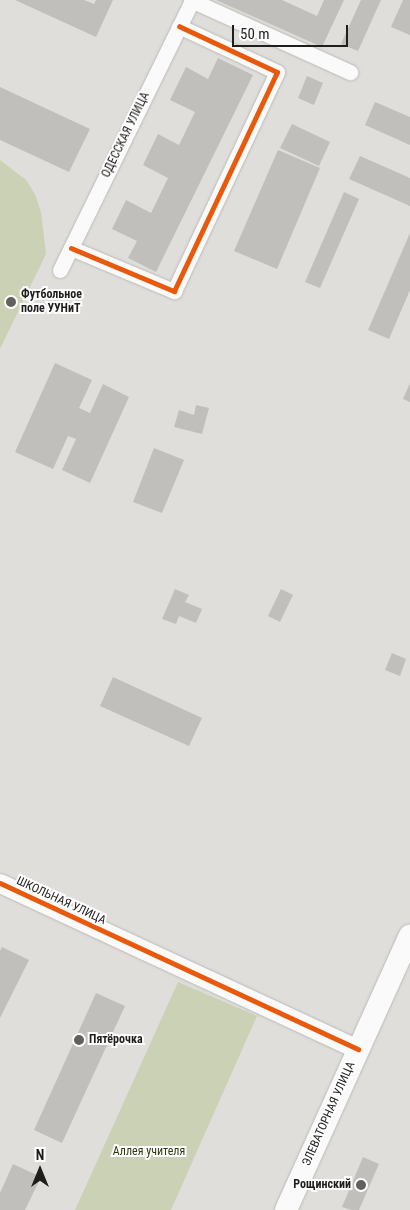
<!DOCTYPE html>
<html>
<head>
<meta charset="utf-8">
<style>
	body { margin:0 }
	#map { position:relative; width:410px; height:1210px; overflow:hidden; background:#e0dedb; font-family:"Roboto Condensed",sans-serif }
	div>[style] { position:absolute }
	.green>* { inset:0; background:#cbd1b5 }
	.building>* { inset:0; background:#c0bfbc }
	.roads { filter:drop-shadow(0 0 1px #bbbab7) drop-shadow(0 0 1px #bbbab7) }
	.minor>* { height:15px; margin:-7.5px; padding:0 7.5px; transform-origin:7.5px; border-radius:7.5px; background:#fafafa }
	.tertiary>* { height:19px; margin:-9.5px; padding:0 9.5px; transform-origin:9.5px; border-radius:9.5px; background:#fafafa }
	.primary>* { height:22px; margin:-11px; padding:0 11px; transform-origin:11px; border-radius:11px; background:#fafafa }
	.cycleway>* { height:5px; margin:-2.5px; padding:0 2.5px; transform-origin:2.5px; border-radius:2.5px; background:#e8590c }
	.dots>* { width:14px; height:14px; translate:-50% -50%; box-sizing:border-box; border:2px solid #fff; border-radius:50% }
	span { translate:-50% -50%; white-space:nowrap; text-align:center; line-height:1.15; -webkit-text-stroke:4px #fff; paint-order:stroke }
	.street-label { font-size:12px; color:#201e1b }
	.poi-label { font-size:12px; color:#201e1b; font-weight:700 }
	.left { translate:0 -50%; text-align:left }
	.right { translate:-100% -50%; text-align:right }
	.park-label { font-size:12px; color:#30390e }
	.north { position:absolute; left:15px; top:1145px; width:50px; height:50px; -webkit-text-stroke:4px #fff; paint-order:stroke; rotate:0deg; font-size:14px; font-weight:700; line-height:20px; text-align:center; color:#201e1b }
	.north::after { content:''; display:block; margin:auto; width:18px; height:22px; background:#201e1b; clip-path:polygon(50% 0,100% 100%,50% 72%,0 100%) }
	.scale { position:absolute; left:232px; top:25px; width:116px; height:22px; box-sizing:border-box; border:2px solid #201e1b; border-top:0; padding-left:6px; font-size:15px; line-height:18px; white-space:nowrap; color:#201e1b; -webkit-text-stroke:4px #fff; paint-order:stroke }
</style>
</head>
<body>
<div id="map">
	<div class="green">
		<i style="clip-path:polygon(0 160px,26px 180px,35px 194px,41px 212px,46px 254px,0 349px)"></i>
		<i style="clip-path:polygon(178px 982px,257px 1016px,171px 1210px,75px 1210px)"></i>
	</div>
	<div class="building">
		<i style="clip-path:polygon(15px 0,84px 0,94px 4px,96px 0,113px 0,96px 37px)"></i>
		<i style="clip-path:polygon(216px 0,282px 0,317px 16px,324px 0,344px 0,322px 47px)"></i>
		<i style="clip-path:polygon(361px 0,381px 0,358px 51px,341px 44px)"></i>
		<i style="clip-path:polygon(403px 0,410px 0,410px 35px,391px 27px)"></i>
		<i style="clip-path:polygon(218px 58px,253px 75px,156px 272px,128px 258px,137px 241px,112px 229px,126px 200px,151px 213px,168px 178px,143px 165px,158px 134px,179px 145px,195px 112px,170px 100px,186px 67px,208px 79px)"></i>
		<i style="clip-path:polygon(307px 76px,323px 83px,314px 105px,298px 98px)"></i>
		<i style="clip-path:polygon(0 87px,90px 129px,69px 172px,0 140px)"></i>
		<i style="clip-path:polygon(375px 102px,410px 117px,410px 145px,365px 125px)"></i>
		<i style="clip-path:polygon(292px 124px,330px 142px,319px 166px,280px 148px)"></i>
		<i style="clip-path:polygon(278px 150px,320px 168px,277px 269px,234px 251px)"></i>
		<i style="clip-path:polygon(360px 156px,410px 178px,410px 206px,349px 179px)"></i>
		<i style="clip-path:polygon(344px 192px,359px 199px,320px 288px,305px 282px)"></i>
		<i style="clip-path:polygon(410px 233px,410px 290px,389px 339px,368px 330px)"></i>
		<i style="clip-path:polygon(55px 363px,92px 380px,79px 408px,90px 413px,103px 384px,129px 397px,90px 483px,62px 470px,76px 439px,68px 436px,53px 469px,15px 452px)"></i>
		<i style="clip-path:polygon(410px 383px,410px 402px,403px 399px)"></i>
		<i style="clip-path:polygon(196px 405px,209px 408px,202px 434px,174px 427px,179px 410px,194px 415px)"></i>
		<i style="clip-path:polygon(154px 448px,184px 460px,162px 513px,133px 502px)"></i>
		<i style="clip-path:polygon(175px 589px,189px 595px,185px 602px,202px 609px,196px 623px,179px 616px,176px 624px,162px 619px)"></i>
		<i style="clip-path:polygon(281px 589px,293px 595px,280px 622px,268px 616px)"></i>
		<i style="clip-path:polygon(392px 653px,406px 659px,400px 676px,385px 670px)"></i>
		<i style="clip-path:polygon(113px 677px,202px 718px,189px 746px,100px 706px)"></i>
		<i style="clip-path:polygon(2px 947px,29px 960px,0 1018px,0 951px)"></i>
		<i style="clip-path:polygon(96px 993px,125px 1006px,62px 1143px,34px 1130px)"></i>
		<i style="clip-path:polygon(363px 1157px,379px 1164px,359px 1210px,352px 1210px,342px 1207px)"></i>
		<i style="clip-path:polygon(13px 1164px,41px 1177px,25px 1210px,0 1210px,0 1193px)"></i>
	</div>
	<div class="roads">
		<div class="minor">
			<i style="left:191px;top:0;width:175px;rotate:24.4deg"></i>
			<i style="left:71px;top:248px;width:112px;rotate:22.7deg"></i>
			<i style="left:174px;top:291px;width:242px;rotate:-64.8deg"></i>
			<i style="left:277px;top:72px;width:108px;rotate:-154.9deg"></i>
			<i style="left:60px;top:270px;width:301px;rotate:-63.9deg"></i>
		</div>
		<div class="tertiary">
			<i style="left:0;top:883px;width:395px;rotate:24.9deg"></i>
		</div>
		<div class="primary">
			<i style="left:286px;top:1210px;width:301px;rotate:-65.7deg"></i>
		</div>
	</div>
	<div class="cycleway">
		<i style="left:71px;top:248px;width:112px;rotate:22.7deg"></i>
		<i style="left:174px;top:291px;width:242px;rotate:-64.8deg"></i>
		<i style="left:277px;top:72px;width:108px;rotate:-154.9deg"></i>
		<i style="left:0;top:883px;width:395px;rotate:24.9deg"></i>
	</div>
	<div class="dots">
		<i style="left:11px;top:302px;background:#63615e"></i>
		<i style="left:79px;top:1040px;background:#63615e"></i>
		<i style="left:361px;top:1185px;background:#63615e"></i>
	</div>
	<div class="street-label">
		<span style="left:126px;top:135px;rotate:-64deg">ОДЕССКАЯ УЛИЦА</span>
		<span style="left:61px;top:901px;rotate:25deg">ШКОЛЬНАЯ УЛИЦА</span>
		<span style="left:329px;top:1114px;rotate:-66deg">ЭЛЕВАТОРНАЯ УЛИЦА</span>
	</div>
	<div class="poi-label">
		<span class="left" style="left:21px;top:302px">Футбольное<br>поле УУНиТ</span>
		<span class="left" style="left:89px;top:1040px">Пятёрочка</span>
		<span class="right" style="left:351px;top:1185px">Рощинский</span>
	</div>
	<div class="park-label">
		<span style="left:149px;top:1152px">Аллея учителя</span>
	</div>
	<div class="north">N</div>
	<div class="scale">50 m</div>
</div>
</body>
</html>
